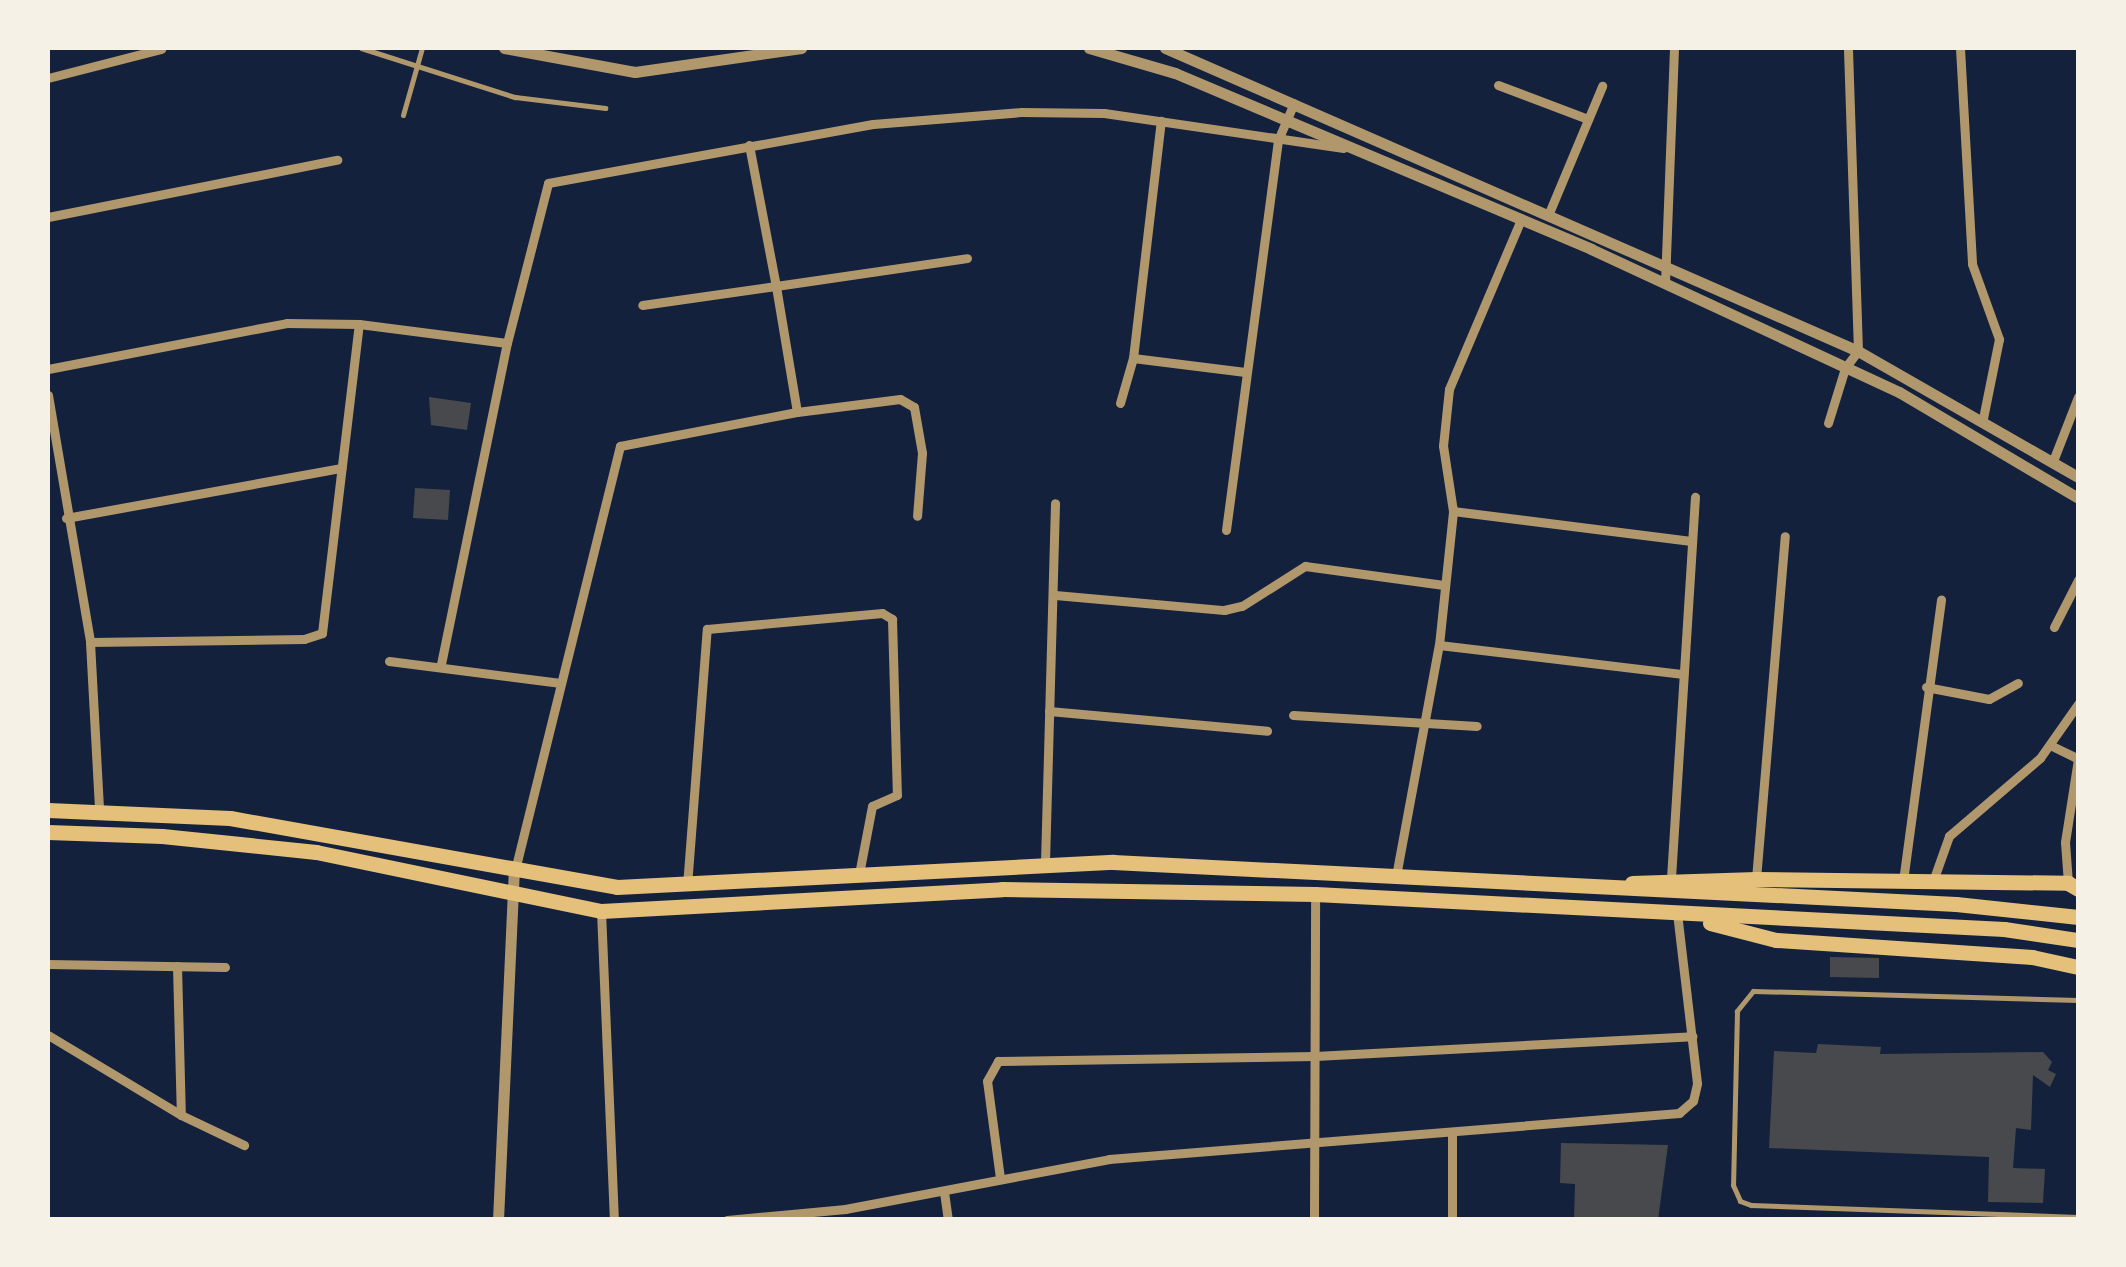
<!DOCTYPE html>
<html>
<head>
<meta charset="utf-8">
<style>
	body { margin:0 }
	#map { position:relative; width:2126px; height:1267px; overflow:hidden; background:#14213d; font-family:"Fira Sans Condensed",sans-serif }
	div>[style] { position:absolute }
	.building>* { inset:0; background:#48494c }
	.service>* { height:5px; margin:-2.5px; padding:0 2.5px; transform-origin:2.5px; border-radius:2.5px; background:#b1986c }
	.minor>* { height:9px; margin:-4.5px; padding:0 4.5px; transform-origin:4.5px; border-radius:4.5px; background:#b1986c }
	.tertiary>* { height:11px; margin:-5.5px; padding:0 5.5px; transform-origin:5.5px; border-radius:5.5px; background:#b1986c }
	.trunk>* { height:15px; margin:-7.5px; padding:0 7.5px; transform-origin:7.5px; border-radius:7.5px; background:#e5c07b }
	span { translate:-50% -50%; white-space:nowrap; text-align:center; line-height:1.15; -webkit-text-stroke:10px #f6f1e7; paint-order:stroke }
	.frame { position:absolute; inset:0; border:50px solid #f6f1e7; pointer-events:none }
</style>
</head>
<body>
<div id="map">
	<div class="building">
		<i style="clip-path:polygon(429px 397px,471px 403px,467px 430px,431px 425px)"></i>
		<i style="clip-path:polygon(415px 488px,450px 490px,448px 520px,413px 518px)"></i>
		<i style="clip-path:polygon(1830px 957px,1879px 958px,1879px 978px,1830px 977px)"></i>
		<i style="clip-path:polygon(1818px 1044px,1881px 1047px,1880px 1054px,2043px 1052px,2052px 1062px,2048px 1070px,2056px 1074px,2050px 1087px,2033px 1075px,2031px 1130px,2016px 1128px,2013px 1168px,2045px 1169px,2043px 1203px,1988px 1202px,1989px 1157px,1769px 1148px,1774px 1051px,1816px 1053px)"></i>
		<i style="clip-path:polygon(1561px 1143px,1668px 1145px,1658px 1220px,1574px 1220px,1575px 1184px,1560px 1183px)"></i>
	</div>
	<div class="service">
		<i style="left:361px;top:48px;width:162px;rotate:17.7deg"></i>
		<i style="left:515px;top:97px;width:91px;rotate:7deg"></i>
		<i style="left:403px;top:115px;width:70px;rotate:-74.2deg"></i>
		<i style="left:2078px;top:1000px;width:325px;rotate:-178.4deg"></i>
		<i style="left:1753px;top:991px;width:26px;rotate:129deg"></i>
		<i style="left:1737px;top:1011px;width:174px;rotate:91.3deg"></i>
		<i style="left:1733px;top:1185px;width:17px;rotate:66deg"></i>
		<i style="left:1740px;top:1201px;width:12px;rotate:20deg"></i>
		<i style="left:1751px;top:1205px;width:327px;rotate:2.1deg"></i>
	</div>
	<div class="minor">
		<i style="left:1960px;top:48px;width:216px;rotate:86.8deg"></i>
		<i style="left:1972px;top:264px;width:80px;rotate:70.2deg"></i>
		<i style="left:1999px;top:339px;width:81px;rotate:101.4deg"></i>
		<i style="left:48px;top:78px;width:117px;rotate:-14.4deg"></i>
		<i style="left:1498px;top:85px;width:96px;rotate:20.7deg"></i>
		<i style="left:749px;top:145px;width:144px;rotate:79.2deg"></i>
		<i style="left:776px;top:286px;width:193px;rotate:-8.3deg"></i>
		<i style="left:1549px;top:213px;width:138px;rotate:-67.3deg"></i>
		<i style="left:48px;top:217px;width:295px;rotate:-11.2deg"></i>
		<i style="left:1665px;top:283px;width:235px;rotate:-87.8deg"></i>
		<i style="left:1133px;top:358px;width:113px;rotate:7.1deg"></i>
		<i style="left:48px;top:369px;width:243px;rotate:-10.9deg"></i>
		<i style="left:287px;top:323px;width:72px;rotate:0.8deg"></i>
		<i style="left:359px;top:324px;width:149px;rotate:7.3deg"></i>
		<i style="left:48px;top:395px;width:251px;rotate:80.3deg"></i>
		<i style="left:90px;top:642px;width:167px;rotate:86.9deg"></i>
		<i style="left:1120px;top:403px;width:47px;rotate:-73.9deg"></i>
		<i style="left:1133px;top:358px;width:239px;rotate:-83.3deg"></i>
		<i style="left:797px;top:412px;width:104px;rotate:-7.2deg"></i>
		<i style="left:900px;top:399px;width:16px;rotate:30deg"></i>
		<i style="left:914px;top:407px;width:47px;rotate:80.1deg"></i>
		<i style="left:922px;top:453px;width:63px;rotate:94.5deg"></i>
		<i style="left:1828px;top:423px;width:58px;rotate:-72.8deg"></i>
		<i style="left:1845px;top:368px;width:21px;rotate:-53deg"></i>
		<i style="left:1858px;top:351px;width:303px;rotate:-91.9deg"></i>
		<i style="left:2053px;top:461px;width:69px;rotate:-68.7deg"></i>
		<i style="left:1453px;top:511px;width:240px;rotate:7.2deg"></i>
		<i style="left:66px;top:518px;width:280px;rotate:-10.3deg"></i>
		<i style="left:1226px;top:530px;width:393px;rotate:-82.4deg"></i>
		<i style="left:1278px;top:140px;width:40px;rotate:-66.6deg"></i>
		<i style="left:1055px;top:595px;width:170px;rotate:5.1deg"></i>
		<i style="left:1224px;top:610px;width:18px;rotate:-13deg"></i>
		<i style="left:1242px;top:606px;width:75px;rotate:-32.4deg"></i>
		<i style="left:1305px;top:566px;width:140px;rotate:7.8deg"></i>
		<i style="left:2054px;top:627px;width:53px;rotate:-62.9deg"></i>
		<i style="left:90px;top:642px;width:214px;rotate:-0.8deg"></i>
		<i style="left:304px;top:639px;width:19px;rotate:-18deg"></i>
		<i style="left:322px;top:633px;width:311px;rotate:-83.2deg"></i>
		<i style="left:1439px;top:645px;width:246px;rotate:6.8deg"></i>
		<i style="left:389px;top:661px;width:173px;rotate:7.3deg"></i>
		<i style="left:441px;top:664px;width:328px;rotate:-78.4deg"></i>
		<i style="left:507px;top:343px;width:165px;rotate:-75.6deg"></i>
		<i style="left:548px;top:183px;width:330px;rotate:-10.3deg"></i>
		<i style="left:873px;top:124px;width:148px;rotate:-4.6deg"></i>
		<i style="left:1021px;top:112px;width:83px;rotate:0.7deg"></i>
		<i style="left:1104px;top:113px;width:242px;rotate:8.3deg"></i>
		<i style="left:1926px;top:687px;width:64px;rotate:10.8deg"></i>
		<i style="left:1989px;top:699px;width:33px;rotate:-29deg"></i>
		<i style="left:1049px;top:711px;width:219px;rotate:5.2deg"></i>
		<i style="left:1293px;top:715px;width:184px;rotate:3.4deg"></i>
		<i style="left:2050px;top:745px;width:30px;rotate:26deg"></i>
		<i style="left:1045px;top:862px;width:359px;rotate:-88.4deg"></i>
		<i style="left:515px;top:870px;width:437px;rotate:-76.1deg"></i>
		<i style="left:620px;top:446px;width:180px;rotate:-10.9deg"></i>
		<i style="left:797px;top:412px;width:128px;rotate:-99.5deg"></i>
		<i style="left:776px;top:286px;width:135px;rotate:171.9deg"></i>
		<i style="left:1396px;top:876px;width:235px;rotate:-79.5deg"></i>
		<i style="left:1439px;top:645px;width:135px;rotate:-84deg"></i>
		<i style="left:1453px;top:511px;width:66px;rotate:-98.7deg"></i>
		<i style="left:1443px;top:446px;width:57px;rotate:-84deg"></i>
		<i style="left:1449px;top:389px;width:185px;rotate:-67deg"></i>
		<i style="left:1671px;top:878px;width:382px;rotate:-86.4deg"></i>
		<i style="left:1756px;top:879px;width:344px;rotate:-85.2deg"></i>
		<i style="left:1903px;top:881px;width:284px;rotate:-82.3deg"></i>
		<i style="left:1933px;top:881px;width:48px;rotate:-70.4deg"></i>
		<i style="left:1949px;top:836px;width:120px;rotate:-40.6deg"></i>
		<i style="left:2040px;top:758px;width:66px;rotate:-54.9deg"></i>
		<i style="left:2068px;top:883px;width:41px;rotate:-94.2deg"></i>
		<i style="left:2065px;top:842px;width:84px;rotate:-81.1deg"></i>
		<i style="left:687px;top:886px;width:258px;rotate:-85.6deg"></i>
		<i style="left:707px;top:629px;width:176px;rotate:-5.2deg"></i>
		<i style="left:882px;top:613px;width:12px;rotate:31deg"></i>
		<i style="left:892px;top:619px;width:176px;rotate:88.4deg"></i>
		<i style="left:897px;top:795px;width:27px;rotate:156deg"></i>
		<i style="left:872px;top:806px;width:69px;rotate:100.8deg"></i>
		<i style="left:601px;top:911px;width:309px;rotate:87.6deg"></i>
		<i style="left:48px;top:964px;width:177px;rotate:1deg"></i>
		<i style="left:177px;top:966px;width:149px;rotate:88.5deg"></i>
		<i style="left:48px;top:1035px;width:155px;rotate:31deg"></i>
		<i style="left:181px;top:1115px;width:70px;rotate:25.5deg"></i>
		<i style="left:1452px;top:1136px;width:84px;rotate:90deg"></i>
		<i style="left:1000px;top:1178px;width:98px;rotate:-97.6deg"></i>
		<i style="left:987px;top:1081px;width:23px;rotate:-61deg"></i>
		<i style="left:998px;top:1061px;width:317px;rotate:-0.9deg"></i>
		<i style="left:1315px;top:1056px;width:378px;rotate:-3deg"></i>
		<i style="left:944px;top:1192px;width:28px;rotate:82deg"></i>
		<i style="left:727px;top:1220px;width:119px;rotate:-5.3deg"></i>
		<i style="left:845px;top:1209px;width:269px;rotate:-10.7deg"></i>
		<i style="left:1109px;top:1159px;width:572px;rotate:-4.61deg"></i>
		<i style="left:1679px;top:1113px;width:18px;rotate:-41deg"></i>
		<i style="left:1693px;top:1101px;width:18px;rotate:-77deg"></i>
		<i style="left:1697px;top:1083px;width:170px;rotate:-96.7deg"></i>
		<i style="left:1314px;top:1220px;width:326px;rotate:-89.8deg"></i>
	</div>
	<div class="tertiary">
		<i style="left:504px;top:48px;width:133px;rotate:10.4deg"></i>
		<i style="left:635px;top:72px;width:168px;rotate:-8.2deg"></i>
		<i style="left:1089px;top:48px;width:90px;rotate:16.2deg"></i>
		<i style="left:1175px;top:73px;width:452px;rotate:22.9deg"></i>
		<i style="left:1591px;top:249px;width:340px;rotate:24.9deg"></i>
		<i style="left:1899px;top:392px;width:208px;rotate:30.6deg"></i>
		<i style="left:1165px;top:48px;width:756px;rotate:23.62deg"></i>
		<i style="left:1858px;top:351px;width:254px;rotate:29.8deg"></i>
		<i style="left:498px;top:1220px;width:348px;rotate:-87.4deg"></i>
	</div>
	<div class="trunk">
		<i style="left:48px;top:810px;width:182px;rotate:2.5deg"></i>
		<i style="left:230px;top:818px;width:393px;rotate:10.1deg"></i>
		<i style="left:617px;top:887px;width:497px;rotate:-2.9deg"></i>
		<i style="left:1113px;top:862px;width:844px;rotate:2.85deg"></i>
		<i style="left:1956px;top:904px;width:123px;rotate:6.1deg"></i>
		<i style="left:48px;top:832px;width:114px;rotate:2deg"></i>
		<i style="left:162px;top:836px;width:155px;rotate:5.9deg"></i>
		<i style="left:316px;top:852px;width:291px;rotate:11.7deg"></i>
		<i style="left:601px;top:911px;width:402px;rotate:-3.1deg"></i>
		<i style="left:1002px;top:889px;width:313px;rotate:0.9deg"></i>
		<i style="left:1315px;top:894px;width:690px;rotate:2.91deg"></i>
		<i style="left:2004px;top:929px;width:75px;rotate:8.5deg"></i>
		<i style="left:1632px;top:883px;width:124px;rotate:-1.8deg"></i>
		<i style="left:1756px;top:879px;width:312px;rotate:0.7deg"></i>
		<i style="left:2068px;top:883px;width:12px;rotate:31deg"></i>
		<i style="left:1710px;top:923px;width:68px;rotate:14.4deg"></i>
		<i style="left:1776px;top:940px;width:257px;rotate:3.8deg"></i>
		<i style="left:2032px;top:957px;width:47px;rotate:12.3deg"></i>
	</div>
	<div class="frame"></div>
</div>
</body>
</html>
